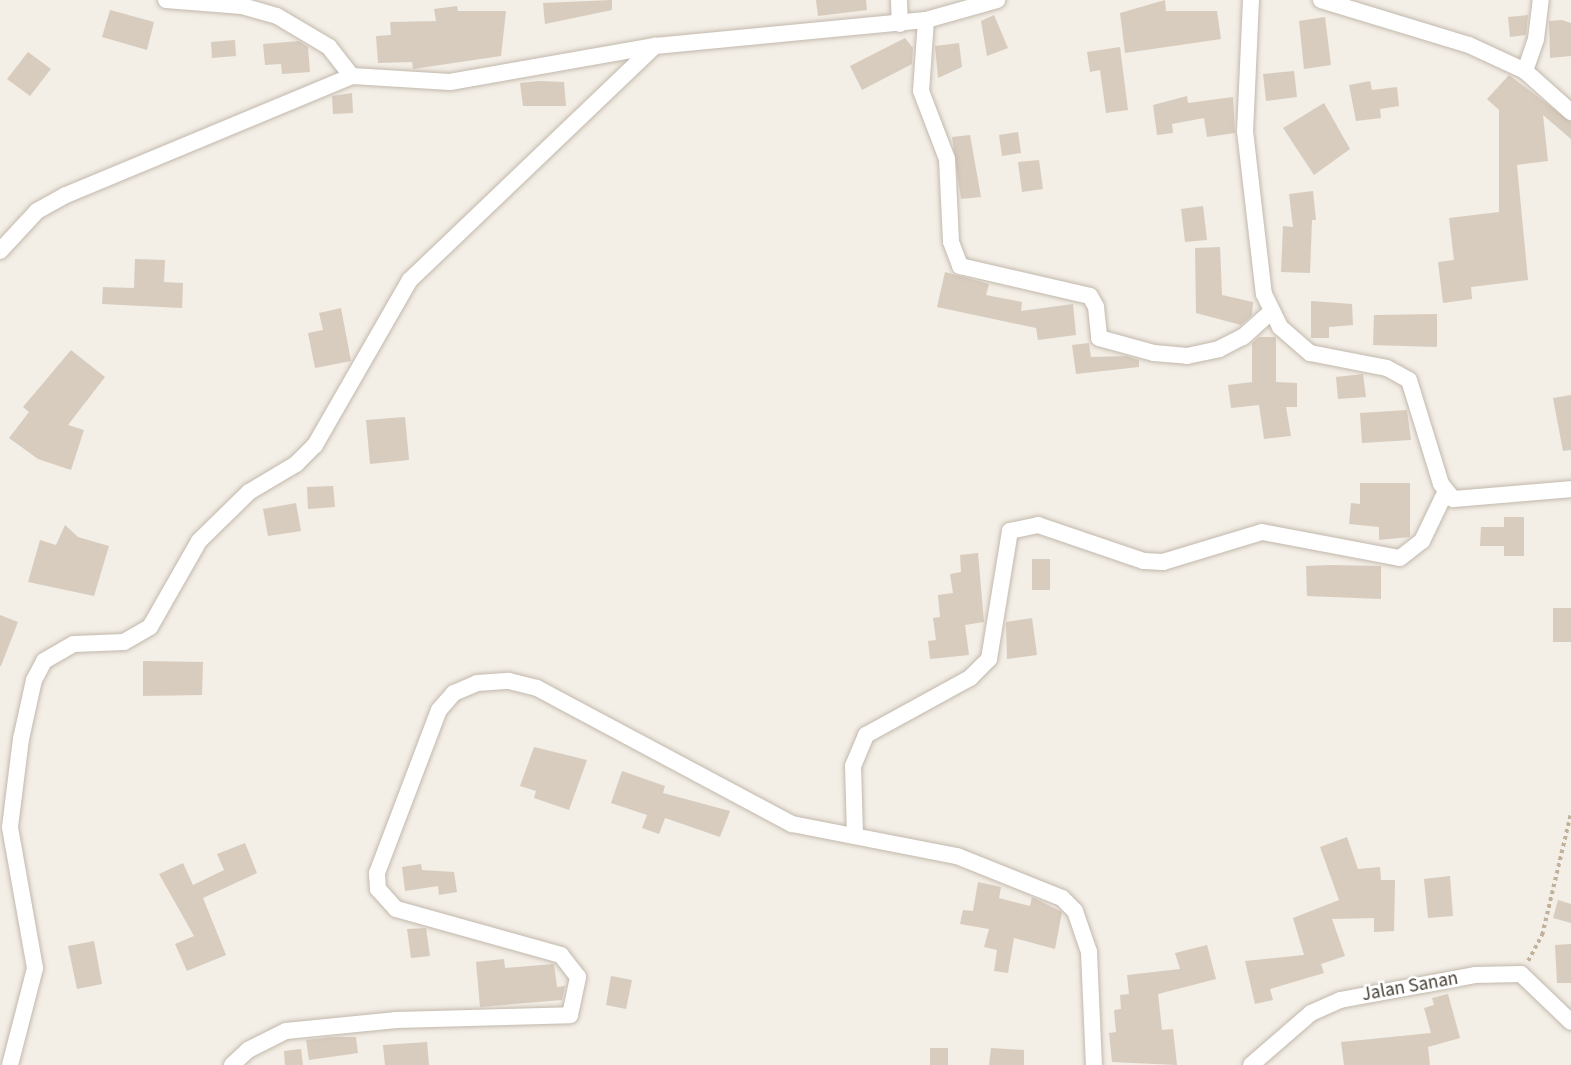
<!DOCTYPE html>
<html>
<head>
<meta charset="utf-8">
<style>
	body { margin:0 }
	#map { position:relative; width:1571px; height:1065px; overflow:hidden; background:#f3eee6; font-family:"Source Sans 3",sans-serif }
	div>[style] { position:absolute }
	.building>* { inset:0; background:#d8ccbe }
	.path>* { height:3.5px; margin-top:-1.75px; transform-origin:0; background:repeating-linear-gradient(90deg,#c1b09a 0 3.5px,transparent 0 7px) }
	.roads { filter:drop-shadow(0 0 2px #c2b8ac) drop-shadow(0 0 2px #c2b8ac) }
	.minor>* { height:16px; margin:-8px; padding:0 8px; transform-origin:8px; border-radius:8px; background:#fff }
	span { translate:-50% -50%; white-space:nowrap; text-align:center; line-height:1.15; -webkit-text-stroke:5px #fff; paint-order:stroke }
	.street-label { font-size:19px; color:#463e35 }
</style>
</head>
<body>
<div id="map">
	<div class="building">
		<i style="clip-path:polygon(612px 0,612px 10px,545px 24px,543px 3px)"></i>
		<i style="clip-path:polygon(816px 0,866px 0,867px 10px,818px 16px)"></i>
		<i style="clip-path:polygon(1165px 0,1166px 11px,1217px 11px,1221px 39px,1125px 53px,1120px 13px)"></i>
		<i style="clip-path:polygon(457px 6px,458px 11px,506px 11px,501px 56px,413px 69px,412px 62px,378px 63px,376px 36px,391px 35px,390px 22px,436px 21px,434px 9px)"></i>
		<i style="clip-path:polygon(110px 10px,154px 22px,147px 50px,102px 37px)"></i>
		<i style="clip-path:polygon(994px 15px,1008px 48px,987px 56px,981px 21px)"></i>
		<i style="clip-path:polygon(1528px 15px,1526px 35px,1510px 37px,1508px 17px)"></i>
		<i style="clip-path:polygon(1325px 17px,1331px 65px,1304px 69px,1299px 21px)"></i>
		<i style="clip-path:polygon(1562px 20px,1571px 23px,1571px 56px,1550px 58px,1549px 21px)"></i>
		<i style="clip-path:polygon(905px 38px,913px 48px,912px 64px,862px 90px,850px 66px)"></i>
		<i style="clip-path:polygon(235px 40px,236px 56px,212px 58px,211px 42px)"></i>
		<i style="clip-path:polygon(299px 41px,308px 47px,310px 72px,282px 74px,281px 64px,265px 65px,263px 44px)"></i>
		<i style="clip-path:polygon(959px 43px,962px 67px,938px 78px,935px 46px)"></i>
		<i style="clip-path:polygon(1120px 47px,1128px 110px,1106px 113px,1100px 70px,1090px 72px,1087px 52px)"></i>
		<i style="clip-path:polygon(28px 52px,51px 69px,30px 96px,7px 79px)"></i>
		<i style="clip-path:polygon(1294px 71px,1297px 97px,1266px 101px,1263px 74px)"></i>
		<i style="clip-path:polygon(1509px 75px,1571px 122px,1571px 139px,1543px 115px,1548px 161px,1517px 165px,1528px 280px,1471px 287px,1472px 299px,1443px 303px,1438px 262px,1454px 260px,1449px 218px,1499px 212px,1499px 110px,1487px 99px)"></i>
		<i style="clip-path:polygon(539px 81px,564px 82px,566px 106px,523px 106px,520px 83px)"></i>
		<i style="clip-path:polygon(1370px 81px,1372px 90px,1397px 87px,1399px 106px,1380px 109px,1381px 118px,1356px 121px,1349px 85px)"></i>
		<i style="clip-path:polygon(352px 93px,353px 113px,333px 114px,332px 96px)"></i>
		<i style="clip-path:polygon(1187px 96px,1188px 103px,1233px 97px,1235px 133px,1207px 137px,1204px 118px,1172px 124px,1173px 133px,1157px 135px,1153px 105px)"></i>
		<i style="clip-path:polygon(1324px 103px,1350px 149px,1314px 175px,1283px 128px)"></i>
		<i style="clip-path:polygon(1018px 132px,1021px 153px,1002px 156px,999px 135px)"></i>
		<i style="clip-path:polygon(970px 135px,981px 197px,961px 199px,952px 137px)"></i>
		<i style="clip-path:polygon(1039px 160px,1043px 189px,1022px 192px,1018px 162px)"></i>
		<i style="clip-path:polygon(1313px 191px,1316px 220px,1312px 220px,1310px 273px,1281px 272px,1283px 226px,1293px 227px,1289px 194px)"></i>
		<i style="clip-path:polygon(1203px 206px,1207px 240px,1185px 242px,1181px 209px)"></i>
		<i style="clip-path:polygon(1220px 247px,1222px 295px,1253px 302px,1252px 315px,1241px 325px,1196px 313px,1195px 248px)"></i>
		<i style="clip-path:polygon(135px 259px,165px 260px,164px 282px,183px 283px,182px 308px,102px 304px,103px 287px,134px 288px)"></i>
		<i style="clip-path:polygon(945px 272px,989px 284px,986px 295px,1022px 302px,1021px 311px,1073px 304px,1076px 335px,1038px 340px,1036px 328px,937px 307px)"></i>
		<i style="clip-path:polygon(1311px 301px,1352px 304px,1353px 325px,1329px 327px,1329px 338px,1311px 338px)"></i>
		<i style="clip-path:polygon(341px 308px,351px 361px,315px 368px,308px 333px,323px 330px,319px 313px)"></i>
		<i style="clip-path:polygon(1437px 314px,1437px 347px,1373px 345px,1374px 315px)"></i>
		<i style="clip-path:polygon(1259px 337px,1276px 337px,1276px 382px,1297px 383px,1297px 407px,1286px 407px,1291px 436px,1264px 439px,1259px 405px,1231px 408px,1228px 385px,1252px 382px,1252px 343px)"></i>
		<i style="clip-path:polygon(1089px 343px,1091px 357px,1127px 356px,1139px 360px,1139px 367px,1076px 374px,1072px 345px)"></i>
		<i style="clip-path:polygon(71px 350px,105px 377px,68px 425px,84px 430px,71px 470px,38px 459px,9px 438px,29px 412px,23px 407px)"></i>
		<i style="clip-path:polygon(1363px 374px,1366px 397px,1338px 399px,1336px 377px)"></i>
		<i style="clip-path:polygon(1571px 395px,1571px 450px,1563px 451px,1553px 398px)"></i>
		<i style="clip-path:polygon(1407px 410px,1411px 440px,1362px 443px,1360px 413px)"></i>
		<i style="clip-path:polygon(405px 417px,409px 460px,370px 464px,366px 420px)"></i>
		<i style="clip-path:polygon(1360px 483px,1410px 483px,1410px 537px,1379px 540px,1379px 527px,1349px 524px,1351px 503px,1360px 504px)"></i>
		<i style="clip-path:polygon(333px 486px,335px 507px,308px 509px,307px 487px)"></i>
		<i style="clip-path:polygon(296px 503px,301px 531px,268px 536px,263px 509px)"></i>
		<i style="clip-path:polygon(1504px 517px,1524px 517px,1524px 556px,1504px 556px,1504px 546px,1480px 546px,1481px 527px,1504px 527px)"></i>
		<i style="clip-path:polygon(65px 525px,78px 537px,109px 546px,94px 596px,28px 582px,40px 540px,56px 545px)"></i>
		<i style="clip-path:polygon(978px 553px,984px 622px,965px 625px,969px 655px,930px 659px,928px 641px,936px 640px,933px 618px,940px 617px,938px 595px,953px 593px,950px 574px,961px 572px,960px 555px)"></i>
		<i style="clip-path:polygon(1032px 559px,1050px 559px,1050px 590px,1032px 590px)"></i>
		<i style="clip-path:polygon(1330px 565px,1381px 566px,1381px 599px,1307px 596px,1306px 566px)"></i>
		<i style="clip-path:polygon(1553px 608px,1571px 608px,1571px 642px,1553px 642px)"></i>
		<i style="clip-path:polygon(0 615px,18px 622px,1px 666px,0 666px)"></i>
		<i style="clip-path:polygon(1032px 618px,1037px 655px,1007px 659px,1006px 622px)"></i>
		<i style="clip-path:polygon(143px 661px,203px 662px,202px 695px,143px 696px)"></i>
		<i style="clip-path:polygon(534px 747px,587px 760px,569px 810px,534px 798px,536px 791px,520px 786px)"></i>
		<i style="clip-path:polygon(622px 771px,665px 786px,663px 793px,730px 811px,720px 837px,665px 818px,659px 834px,642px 828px,647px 815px,611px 803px)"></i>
		<i style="clip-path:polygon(1347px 837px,1358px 869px,1380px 867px,1381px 880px,1395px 880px,1394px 931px,1374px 932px,1374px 918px,1332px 919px,1345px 956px,1321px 964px,1324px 973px,1270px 989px,1273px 1000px,1255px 1004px,1245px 961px,1304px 955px,1293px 918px,1339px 900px,1320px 847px)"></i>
		<i style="clip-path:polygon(245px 843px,257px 873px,203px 898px,226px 955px,187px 971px,175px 944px,194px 936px,159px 874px,183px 863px,193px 885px,224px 870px,217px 854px)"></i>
		<i style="clip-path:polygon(421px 864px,422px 870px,454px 872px,457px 892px,439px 895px,438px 886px,405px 891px,402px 867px)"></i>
		<i style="clip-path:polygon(1450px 876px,1453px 916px,1428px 918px,1424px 879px)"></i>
		<i style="clip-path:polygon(978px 882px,1001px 887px,999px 898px,1030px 906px,1032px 897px,1062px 912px,1055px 949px,1014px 938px,1008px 973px,994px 971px,997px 950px,984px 947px,989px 929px,960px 924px,963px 910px,973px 911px)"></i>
		<i style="clip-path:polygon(1558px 900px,1571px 904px,1571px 923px,1553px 918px)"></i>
		<i style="clip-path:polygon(426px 928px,430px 956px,411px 958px,407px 929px)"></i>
		<i style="clip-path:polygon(94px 941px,102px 984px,77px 989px,68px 946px)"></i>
		<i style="clip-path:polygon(1571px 944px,1571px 983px,1557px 983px,1555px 945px)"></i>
		<i style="clip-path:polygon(1207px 945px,1216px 979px,1158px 994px,1162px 1030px,1173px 1029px,1177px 1065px,1112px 1062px,1109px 1033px,1116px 1032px,1114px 1010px,1121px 1009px,1120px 995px,1129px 994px,1127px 975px,1180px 969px,1175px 953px)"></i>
		<i style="clip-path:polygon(504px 959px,505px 968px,554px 964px,557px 987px,565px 986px,562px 1000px,480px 1007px,476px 962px)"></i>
		<i style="clip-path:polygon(611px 976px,632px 980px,626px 1009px,606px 1005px)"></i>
		<i style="clip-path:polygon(1448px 994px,1460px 1038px,1428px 1047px,1430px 1065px,1344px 1065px,1341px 1042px,1431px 1033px,1424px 1008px,1434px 1005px,1432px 998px)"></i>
		<i style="clip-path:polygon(331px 1037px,356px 1037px,358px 1053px,309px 1060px,306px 1040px)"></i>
		<i style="clip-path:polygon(427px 1042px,429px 1065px,385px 1065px,383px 1045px)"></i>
		<i style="clip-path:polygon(930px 1048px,948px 1048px,948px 1065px,930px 1065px)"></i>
		<i style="clip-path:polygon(991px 1048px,1024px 1050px,1024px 1065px,989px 1065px)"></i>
		<i style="clip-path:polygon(301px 1049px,303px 1065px,285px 1065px,284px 1051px)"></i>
	</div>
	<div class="path">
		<i style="left:1528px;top:961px;width:30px;rotate:-62deg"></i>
		<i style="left:1542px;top:935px;width:126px;rotate:-76.7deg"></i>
	</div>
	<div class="roads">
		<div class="minor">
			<i style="left:166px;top:0;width:76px;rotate:4.5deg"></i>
			<i style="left:242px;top:6px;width:36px;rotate:16deg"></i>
			<i style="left:277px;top:16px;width:61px;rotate:30.8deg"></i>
			<i style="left:329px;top:47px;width:37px;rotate:52deg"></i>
			<i style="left:352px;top:76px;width:98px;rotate:3.5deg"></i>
			<i style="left:450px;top:82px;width:208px;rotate:-10deg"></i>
			<i style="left:655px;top:46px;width:272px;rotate:-5.5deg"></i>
			<i style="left:926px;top:20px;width:74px;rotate:-15.7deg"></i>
			<i style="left:899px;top:0;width:24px;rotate:88deg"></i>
			<i style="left:1251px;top:0;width:131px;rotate:92.6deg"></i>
			<i style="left:1245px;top:131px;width:164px;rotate:83.4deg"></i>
			<i style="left:1264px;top:294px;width:37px;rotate:64deg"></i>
			<i style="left:1280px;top:327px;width:40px;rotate:41deg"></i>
			<i style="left:1310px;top:353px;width:78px;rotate:11deg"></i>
			<i style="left:1387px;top:368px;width:25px;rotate:29deg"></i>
			<i style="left:1409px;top:380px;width:109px;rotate:72.9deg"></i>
			<i style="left:1441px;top:484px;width:19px;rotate:51deg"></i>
			<i style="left:1453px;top:499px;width:118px;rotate:-4.8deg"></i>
			<i style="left:1321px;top:0;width:155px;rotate:16.9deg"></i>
			<i style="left:1469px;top:45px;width:62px;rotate:24.9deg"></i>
			<i style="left:1525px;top:71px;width:62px;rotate:41.7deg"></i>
			<i style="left:926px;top:20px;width:71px;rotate:94deg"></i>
			<i style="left:921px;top:91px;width:73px;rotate:69.1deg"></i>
			<i style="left:947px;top:159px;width:83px;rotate:87.2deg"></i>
			<i style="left:951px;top:242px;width:26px;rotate:69deg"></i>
			<i style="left:960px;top:266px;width:133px;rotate:13deg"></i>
			<i style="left:1090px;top:296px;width:13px;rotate:61deg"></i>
			<i style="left:1096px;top:307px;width:31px;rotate:84deg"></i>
			<i style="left:1099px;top:338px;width:57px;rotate:15.3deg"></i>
			<i style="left:1154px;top:353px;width:33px;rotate:5deg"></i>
			<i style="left:1187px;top:356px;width:33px;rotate:-12deg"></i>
			<i style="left:1219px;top:349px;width:27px;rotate:-27deg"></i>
			<i style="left:1243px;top:337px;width:38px;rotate:-42deg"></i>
			<i style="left:1525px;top:71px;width:34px;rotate:-71deg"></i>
			<i style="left:1536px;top:39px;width:39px;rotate:-83deg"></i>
			<i style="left:0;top:251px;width:54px;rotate:-47.2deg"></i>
			<i style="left:37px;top:211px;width:33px;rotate:-29deg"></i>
			<i style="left:66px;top:195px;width:310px;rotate:-22.6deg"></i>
			<i style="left:855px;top:836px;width:70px;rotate:-91.6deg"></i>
			<i style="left:853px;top:766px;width:34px;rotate:-67deg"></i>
			<i style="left:866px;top:735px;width:119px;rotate:-28.7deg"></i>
			<i style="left:970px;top:678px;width:27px;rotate:-45deg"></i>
			<i style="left:989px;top:659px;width:130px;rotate:-80.7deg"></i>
			<i style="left:1010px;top:531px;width:29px;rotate:-12deg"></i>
			<i style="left:1038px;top:525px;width:112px;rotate:18.8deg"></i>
			<i style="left:1144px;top:561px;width:19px;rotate:3deg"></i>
			<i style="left:1163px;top:562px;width:103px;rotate:-16.9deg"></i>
			<i style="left:1262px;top:532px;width:140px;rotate:10.7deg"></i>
			<i style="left:1400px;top:558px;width:28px;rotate:-38deg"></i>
			<i style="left:1422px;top:541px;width:53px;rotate:-64.4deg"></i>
			<i style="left:10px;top:1065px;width:100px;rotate:-75.5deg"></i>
			<i style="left:35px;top:968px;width:143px;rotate:-100.1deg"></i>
			<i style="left:10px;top:827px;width:89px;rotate:-82.9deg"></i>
			<i style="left:21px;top:739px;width:60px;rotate:-77.6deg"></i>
			<i style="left:34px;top:680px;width:21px;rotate:-62deg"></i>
			<i style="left:44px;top:661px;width:34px;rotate:-30deg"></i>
			<i style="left:74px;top:644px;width:50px;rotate:-2.3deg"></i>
			<i style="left:124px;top:642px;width:30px;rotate:-30deg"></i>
			<i style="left:150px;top:627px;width:99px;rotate:-60.3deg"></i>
			<i style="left:199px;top:541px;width:70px;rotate:-44.4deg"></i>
			<i style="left:249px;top:492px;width:55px;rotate:-30.8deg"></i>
			<i style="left:296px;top:464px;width:27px;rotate:-45deg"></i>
			<i style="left:315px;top:445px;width:190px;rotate:-60.1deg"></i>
			<i style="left:410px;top:280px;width:339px;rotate:-43.7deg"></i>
			<i style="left:232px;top:1065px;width:22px;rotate:-43deg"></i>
			<i style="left:248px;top:1050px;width:42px;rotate:-26.6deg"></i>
			<i style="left:286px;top:1031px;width:111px;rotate:-5.7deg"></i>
			<i style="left:396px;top:1020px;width:174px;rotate:-1.6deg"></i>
			<i style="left:570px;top:1015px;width:39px;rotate:-78deg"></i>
			<i style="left:578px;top:977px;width:28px;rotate:-128deg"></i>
			<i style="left:561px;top:955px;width:171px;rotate:-164.4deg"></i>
			<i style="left:396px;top:909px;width:27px;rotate:-132deg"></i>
			<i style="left:378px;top:889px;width:16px;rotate:-94deg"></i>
			<i style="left:377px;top:873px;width:174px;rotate:-69.2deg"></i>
			<i style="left:439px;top:710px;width:23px;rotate:-49deg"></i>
			<i style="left:454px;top:693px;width:25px;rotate:-23deg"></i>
			<i style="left:477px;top:683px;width:32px;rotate:-4deg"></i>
			<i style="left:509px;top:681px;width:29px;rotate:14deg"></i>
			<i style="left:537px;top:688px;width:289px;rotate:28.1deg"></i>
			<i style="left:792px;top:824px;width:168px;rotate:11deg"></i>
			<i style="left:957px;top:856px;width:113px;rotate:21.8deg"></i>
			<i style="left:1062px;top:898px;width:18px;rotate:45deg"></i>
			<i style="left:1075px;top:911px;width:43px;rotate:71.1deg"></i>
			<i style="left:1089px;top:952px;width:113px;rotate:87.5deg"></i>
			<i style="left:1251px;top:1065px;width:79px;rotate:-40.9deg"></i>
			<i style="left:1311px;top:1013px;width:32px;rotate:-24deg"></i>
			<i style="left:1340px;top:1000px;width:137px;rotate:-10.5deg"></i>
			<i style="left:1475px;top:975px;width:46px;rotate:-1.2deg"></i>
			<i style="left:1521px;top:974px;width:69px;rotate:43.8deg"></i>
		</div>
	</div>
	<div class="street-label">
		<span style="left:1410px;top:987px;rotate:-10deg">Jalan Sanan</span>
	</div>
</div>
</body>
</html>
